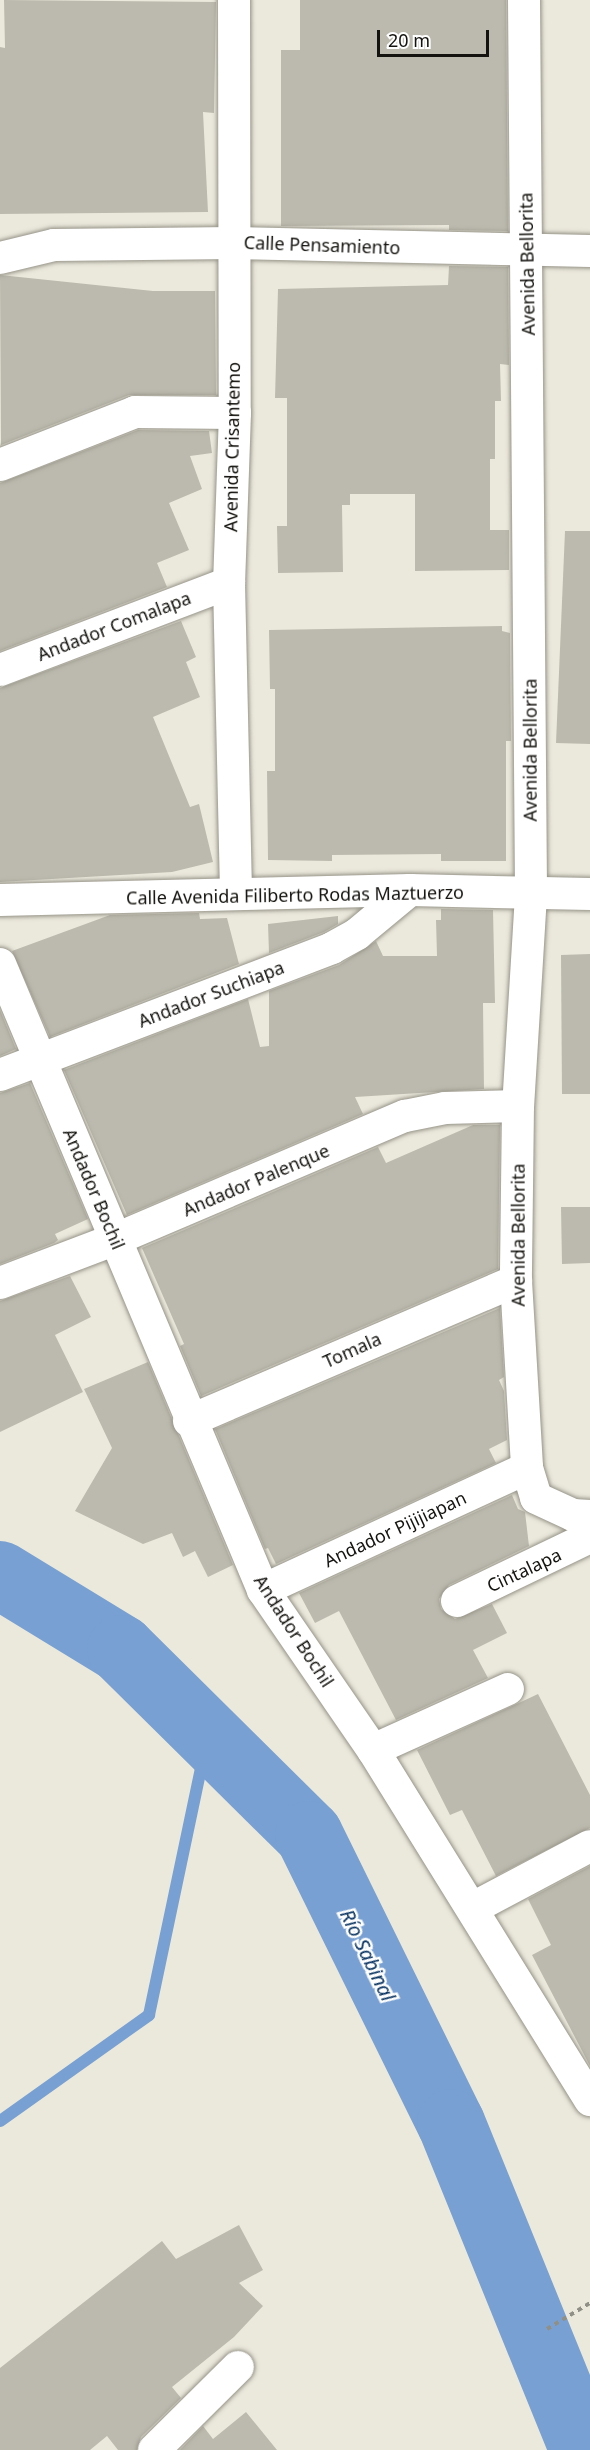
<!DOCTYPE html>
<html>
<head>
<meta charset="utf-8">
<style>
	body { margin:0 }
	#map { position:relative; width:590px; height:2450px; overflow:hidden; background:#ebe9dc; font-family:"Noto Sans",sans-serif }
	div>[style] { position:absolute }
	.stream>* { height:12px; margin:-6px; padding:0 6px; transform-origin:6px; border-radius:6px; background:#78a0d2 }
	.river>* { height:68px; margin:-34px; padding:0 34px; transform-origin:34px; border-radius:34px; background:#78a0d2 }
	.building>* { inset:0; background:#bcbaae }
	.path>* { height:4px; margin-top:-2px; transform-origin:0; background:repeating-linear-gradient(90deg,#919087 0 4.5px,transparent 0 9px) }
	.roads { filter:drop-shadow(0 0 2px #969388) drop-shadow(0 0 2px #969388) }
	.street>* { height:32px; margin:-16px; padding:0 16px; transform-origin:16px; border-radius:16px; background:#fff }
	span { translate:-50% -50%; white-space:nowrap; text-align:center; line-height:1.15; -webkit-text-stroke:5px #fff; paint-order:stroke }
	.street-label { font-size:18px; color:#14130f }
	.water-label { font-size:20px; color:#093462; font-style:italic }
	.scale { position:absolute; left:377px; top:30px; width:112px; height:27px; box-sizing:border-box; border:3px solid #14130f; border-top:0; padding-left:8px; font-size:18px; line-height:21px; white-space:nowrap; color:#14130f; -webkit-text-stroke:4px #fff; paint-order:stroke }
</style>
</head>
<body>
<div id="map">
	<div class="stream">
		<i style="left:0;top:2121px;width:183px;rotate:-35.4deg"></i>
		<i style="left:149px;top:2015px;width:286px;rotate:-78.1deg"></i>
	</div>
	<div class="river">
		<i style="left:0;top:1575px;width:142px;rotate:31.4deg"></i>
		<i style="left:121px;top:1649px;width:264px;rotate:44.7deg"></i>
		<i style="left:309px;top:1835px;width:321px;rotate:63.8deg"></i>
		<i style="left:451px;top:2123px;width:353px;rotate:67.9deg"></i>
	</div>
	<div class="building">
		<i style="clip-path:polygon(4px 0,216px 2px,214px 113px,203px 112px,208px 212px,0 214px,0 47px,5px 48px)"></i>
		<i style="clip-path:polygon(300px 0,506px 0,508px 231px,449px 230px,449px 225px,281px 226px,281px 50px,300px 50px)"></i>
		<i style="clip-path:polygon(449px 266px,508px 267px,509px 365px,500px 364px,501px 401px,495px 401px,495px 459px,490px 459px,490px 530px,509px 530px,509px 570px,415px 571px,415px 494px,350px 494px,350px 505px,342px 505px,343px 572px,278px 573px,277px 526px,287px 526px,287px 398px,275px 398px,278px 289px,448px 285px)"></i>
		<i style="clip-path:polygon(0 275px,153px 291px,215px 291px,216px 395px,129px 395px,1px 445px)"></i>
		<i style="clip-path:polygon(138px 430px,209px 431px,212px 453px,190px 456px,202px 489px,169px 503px,189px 550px,157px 563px,167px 587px,0 651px,0 483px)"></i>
		<i style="clip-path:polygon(565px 531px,590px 531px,590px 744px,556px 743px)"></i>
		<i style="clip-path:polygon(181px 621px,196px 657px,186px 662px,200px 697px,153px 717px,190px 807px,199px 804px,213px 862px,172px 872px,0 882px,0 688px)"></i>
		<i style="clip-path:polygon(502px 626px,502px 631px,510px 633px,511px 741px,506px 741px,506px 861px,441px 861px,441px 854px,332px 855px,332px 861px,268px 860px,267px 771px,275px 771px,275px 689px,270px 689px,269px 630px)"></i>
		<i style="clip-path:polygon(441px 909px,493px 910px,495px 1003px,483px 1003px,484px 1089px,355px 1097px,363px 1114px,127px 1215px,64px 1070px,248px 999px,260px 1047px,269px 1046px,269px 991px,339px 965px,376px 941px,383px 956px,437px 956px,436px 920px,441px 920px)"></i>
		<i style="clip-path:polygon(199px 913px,200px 919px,227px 918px,239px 964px,50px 1037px,12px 951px,110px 915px)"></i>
		<i style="clip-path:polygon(338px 916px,338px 924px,324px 932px,269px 953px,268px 924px)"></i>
		<i style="clip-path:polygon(590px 954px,590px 1094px,562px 1094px,561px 955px)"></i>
		<i style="clip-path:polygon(0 1010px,16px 1049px,0 1056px)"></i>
		<i style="clip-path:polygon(30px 1083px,88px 1219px,55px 1234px,58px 1240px,54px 1243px,0 1264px,0 1093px)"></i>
		<i style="clip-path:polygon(473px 1125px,500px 1125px,498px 1269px,201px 1396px,180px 1346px,184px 1344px,142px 1248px,378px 1147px,386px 1163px)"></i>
		<i style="clip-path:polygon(561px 1207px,590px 1207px,590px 1263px,562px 1264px)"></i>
		<i style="clip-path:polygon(70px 1276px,91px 1317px,55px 1335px,83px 1392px,0 1432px,0 1301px)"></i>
		<i style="clip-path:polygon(500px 1308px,504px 1377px,499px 1380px,504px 1391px,507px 1440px,489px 1449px,496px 1463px,276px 1564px,268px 1548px,265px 1549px,215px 1429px)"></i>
		<i style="clip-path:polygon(148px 1362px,233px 1565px,208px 1577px,195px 1551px,183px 1557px,172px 1533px,143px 1544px,75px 1511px,112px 1448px,84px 1389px)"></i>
		<i style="clip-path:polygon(512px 1495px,518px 1509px,525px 1512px,529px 1546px,449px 1585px,439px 1599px,441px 1609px,455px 1619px,492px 1604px,507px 1633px,473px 1650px,488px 1678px,396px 1720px,339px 1611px,315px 1623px,299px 1593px)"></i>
		<i style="clip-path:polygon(538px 1694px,590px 1795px,590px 1828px,496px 1876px,462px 1810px,450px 1815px,417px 1750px)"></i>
		<i style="clip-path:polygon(590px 1866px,590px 2066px,532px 1955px,551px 1945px,528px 1899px)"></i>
		<i style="clip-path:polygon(239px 2225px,263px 2270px,239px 2283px,263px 2306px,234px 2337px,172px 2387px,181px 2398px,141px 2437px,137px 2450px,118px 2450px,107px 2436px,90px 2450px,0 2450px,0 2368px,162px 2241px,176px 2259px)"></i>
		<i style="clip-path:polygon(246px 2412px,277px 2450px,180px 2450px,203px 2426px,213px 2439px)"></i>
	</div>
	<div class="path">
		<i style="left:547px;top:2329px;width:50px;rotate:-31.2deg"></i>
	</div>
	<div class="roads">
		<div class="street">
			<i style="left:234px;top:0;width:413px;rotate:89.9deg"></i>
			<i style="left:235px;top:413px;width:170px;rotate:92deg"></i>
			<i style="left:229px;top:583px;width:311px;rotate:88.7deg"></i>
			<i style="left:524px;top:0;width:895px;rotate:89.55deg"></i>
			<i style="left:531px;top:895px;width:211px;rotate:93.5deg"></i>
			<i style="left:518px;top:1106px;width:175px;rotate:90.7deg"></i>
			<i style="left:516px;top:1281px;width:187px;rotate:86.6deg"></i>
			<i style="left:527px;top:1468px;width:31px;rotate:73deg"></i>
			<i style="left:536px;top:1498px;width:41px;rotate:24.7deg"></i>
			<i style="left:573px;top:1515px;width:17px;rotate:3deg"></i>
			<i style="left:0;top:258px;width:56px;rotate:-13.5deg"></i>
			<i style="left:54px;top:245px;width:180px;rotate:-0.6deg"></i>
			<i style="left:234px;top:243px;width:356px;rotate:1.3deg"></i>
			<i style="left:0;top:465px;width:145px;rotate:-21.4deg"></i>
			<i style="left:135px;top:412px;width:100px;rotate:0.6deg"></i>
			<i style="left:0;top:670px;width:245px;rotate:-20.8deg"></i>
			<i style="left:0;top:900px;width:410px;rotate:-1.4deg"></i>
			<i style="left:410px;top:890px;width:180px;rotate:1.3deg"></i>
			<i style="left:0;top:964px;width:679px;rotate:67.21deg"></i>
			<i style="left:263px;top:1590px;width:194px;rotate:55.5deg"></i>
			<i style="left:373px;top:1750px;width:412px;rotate:58.2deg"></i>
			<i style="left:0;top:1075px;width:355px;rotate:-20.9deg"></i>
			<i style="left:332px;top:948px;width:29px;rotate:-29deg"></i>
			<i style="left:357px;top:934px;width:69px;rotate:-39.7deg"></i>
			<i style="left:0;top:1283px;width:124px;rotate:-20.8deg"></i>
			<i style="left:116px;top:1239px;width:314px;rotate:-23.1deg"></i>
			<i style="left:405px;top:1116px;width:41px;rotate:-11.3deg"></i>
			<i style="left:445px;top:1108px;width:73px;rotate:-1.6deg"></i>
			<i style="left:189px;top:1421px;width:356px;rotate:-23.2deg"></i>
			<i style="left:263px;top:1590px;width:291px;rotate:-24.8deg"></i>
			<i style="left:457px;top:1601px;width:148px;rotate:-25.7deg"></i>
			<i style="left:373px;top:1750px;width:148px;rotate:-24.3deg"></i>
			<i style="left:473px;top:1908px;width:132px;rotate:-27.9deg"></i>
			<i style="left:154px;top:2450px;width:118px;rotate:-44.7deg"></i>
		</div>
	</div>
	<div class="street-label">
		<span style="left:322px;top:245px;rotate:2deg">Calle Pensamiento</span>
		<span style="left:527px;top:264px;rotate:-91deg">Avenida Bellorita</span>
		<span style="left:232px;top:447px;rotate:-89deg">Avenida Crisantemo</span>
		<span style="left:114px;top:626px;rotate:-21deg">Andador Comalapa</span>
		<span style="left:530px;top:750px;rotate:-90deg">Avenida Bellorita</span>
		<span style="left:295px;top:895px;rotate:-1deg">Calle Avenida Filiberto Rodas Maztuerzo</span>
		<span style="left:211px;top:994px;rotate:-21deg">Andador Suchiapa</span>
		<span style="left:256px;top:1180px;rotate:-23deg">Andador Palenque</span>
		<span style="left:94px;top:1189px;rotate:67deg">Andador Bochil</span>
		<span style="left:518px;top:1235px;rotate:-90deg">Avenida Bellorita</span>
		<span style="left:352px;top:1350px;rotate:-24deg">Tomala</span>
		<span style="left:395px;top:1529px;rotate:-25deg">Andador Pijijiapan</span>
		<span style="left:524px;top:1570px;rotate:-25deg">Cintalapa</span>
		<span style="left:294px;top:1631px;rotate:57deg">Andador Bochil</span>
	</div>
	<div class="water-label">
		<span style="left:368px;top:1955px;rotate:64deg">Río Sabinal</span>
	</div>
	<div class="scale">20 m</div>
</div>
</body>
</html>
